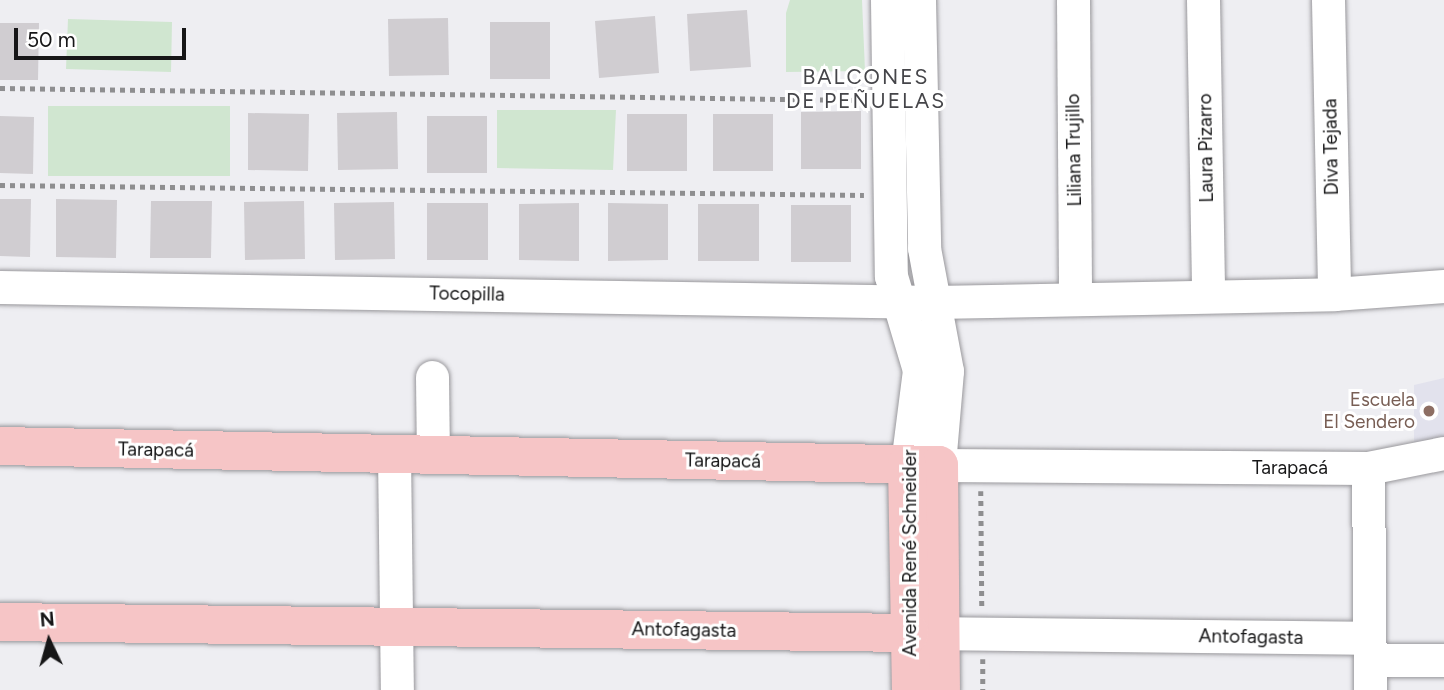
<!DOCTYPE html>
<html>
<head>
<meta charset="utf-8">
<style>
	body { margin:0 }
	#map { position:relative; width:1444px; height:690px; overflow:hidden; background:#eeeef2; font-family:Figtree,sans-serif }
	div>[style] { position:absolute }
	.built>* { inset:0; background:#e2e2ed }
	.green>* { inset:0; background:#d0e6d0 }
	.building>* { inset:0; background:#d0cdd1 }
	.path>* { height:4.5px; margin-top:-2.25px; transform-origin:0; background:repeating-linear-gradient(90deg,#8e8e90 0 5px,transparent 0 10px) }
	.roads { filter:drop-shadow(0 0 2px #99989c) drop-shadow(0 0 2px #99989c) }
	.minor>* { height:33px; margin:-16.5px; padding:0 16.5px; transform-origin:16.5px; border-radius:16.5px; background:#fff }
	.major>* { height:38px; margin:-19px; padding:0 19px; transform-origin:19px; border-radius:19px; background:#f6c5c6 }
	.dots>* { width:19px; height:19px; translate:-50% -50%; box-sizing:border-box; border:4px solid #fff; border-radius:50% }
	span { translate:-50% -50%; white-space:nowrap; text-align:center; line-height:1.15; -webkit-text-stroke:6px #fff; paint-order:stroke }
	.street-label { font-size:19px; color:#161617 }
	.education-label { font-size:19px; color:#785e54 }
	.right { translate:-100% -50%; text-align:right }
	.neighbourhood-label { font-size:21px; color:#454549; letter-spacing:2px }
	.north { position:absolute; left:14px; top:606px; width:70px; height:70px; -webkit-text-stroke:5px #fff; paint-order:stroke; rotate:355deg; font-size:19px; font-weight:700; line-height:28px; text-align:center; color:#161617 }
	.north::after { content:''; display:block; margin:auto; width:24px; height:32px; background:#161617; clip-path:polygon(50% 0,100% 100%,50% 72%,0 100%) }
	.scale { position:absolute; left:14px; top:28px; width:172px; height:32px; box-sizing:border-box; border:4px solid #161617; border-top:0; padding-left:9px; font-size:21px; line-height:24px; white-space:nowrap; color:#161617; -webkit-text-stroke:5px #fff; paint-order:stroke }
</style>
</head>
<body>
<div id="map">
	<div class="built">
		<i style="clip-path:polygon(1444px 378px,1444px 438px,1414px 446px,1414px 385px)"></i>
	</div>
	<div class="green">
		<i style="clip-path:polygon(790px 0,862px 0,865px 71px,786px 72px,786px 13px)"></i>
		<i style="clip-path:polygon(68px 19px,172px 22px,171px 72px,66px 69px)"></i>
		<i style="clip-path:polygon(48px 106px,230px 106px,230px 176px,48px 176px)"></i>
		<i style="clip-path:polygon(497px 110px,616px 110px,613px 170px,497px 168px)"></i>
	</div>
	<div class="building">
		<i style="clip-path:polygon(747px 10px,751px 67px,690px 71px,687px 14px)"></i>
		<i style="clip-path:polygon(655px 16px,659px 73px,599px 78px,595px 21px)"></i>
		<i style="clip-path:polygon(448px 18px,449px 75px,389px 76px,388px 19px)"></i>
		<i style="clip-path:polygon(490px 22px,550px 22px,550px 79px,490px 79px)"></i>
		<i style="clip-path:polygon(0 23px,39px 23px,38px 80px,0 80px)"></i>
		<i style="clip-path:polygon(861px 111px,861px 169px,801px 169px,801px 112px)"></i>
		<i style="clip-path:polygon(397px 112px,398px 169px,338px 170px,337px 113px)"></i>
		<i style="clip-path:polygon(248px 113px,309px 114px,308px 171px,248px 170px)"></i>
		<i style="clip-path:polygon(627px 114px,687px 114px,687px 171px,627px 171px)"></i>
		<i style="clip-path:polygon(713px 114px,773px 114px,773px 171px,713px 171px)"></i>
		<i style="clip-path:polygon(0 116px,34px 117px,33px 174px,0 173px)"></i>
		<i style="clip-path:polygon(427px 116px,487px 116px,487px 173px,427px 173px)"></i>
		<i style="clip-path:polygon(0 199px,31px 199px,30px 257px,0 256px)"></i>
		<i style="clip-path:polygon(56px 199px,117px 200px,116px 258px,56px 257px)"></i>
		<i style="clip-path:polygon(151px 201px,212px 201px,211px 258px,150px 258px)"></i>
		<i style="clip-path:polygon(304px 201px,305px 259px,245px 260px,244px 202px)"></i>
		<i style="clip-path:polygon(394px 202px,395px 259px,335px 260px,334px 203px)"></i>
		<i style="clip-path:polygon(427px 203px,488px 203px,488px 260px,427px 260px)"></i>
		<i style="clip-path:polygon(579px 203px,579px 261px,519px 260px,519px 204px)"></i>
		<i style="clip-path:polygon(608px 203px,668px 204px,668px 260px,608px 261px)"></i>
		<i style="clip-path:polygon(698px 204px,759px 204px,759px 261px,698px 261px)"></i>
		<i style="clip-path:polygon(791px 205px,851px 205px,851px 262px,791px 262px)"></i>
	</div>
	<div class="path">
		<i style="left:0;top:88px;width:863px;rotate:0.8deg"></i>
		<i style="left:0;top:185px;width:864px;rotate:0.66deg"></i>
		<i style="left:981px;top:491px;width:118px;rotate:89.5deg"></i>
		<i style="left:983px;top:659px;width:31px;rotate:90deg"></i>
	</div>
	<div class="roads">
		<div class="minor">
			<i style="left:887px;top:0;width:276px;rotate:89.2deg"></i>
			<i style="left:891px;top:276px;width:98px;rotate:73.4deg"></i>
			<i style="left:919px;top:370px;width:95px;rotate:97.3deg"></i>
			<i style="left:919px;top:0;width:248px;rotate:88.8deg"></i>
			<i style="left:924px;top:248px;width:125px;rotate:79.4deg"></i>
			<i style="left:947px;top:371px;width:94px;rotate:94.9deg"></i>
			<i style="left:939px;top:465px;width:429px;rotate:0.4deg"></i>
			<i style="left:1368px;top:468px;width:77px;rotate:-11.2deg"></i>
			<i style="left:1073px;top:0;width:299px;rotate:89.6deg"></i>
			<i style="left:1203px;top:0;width:296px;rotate:89deg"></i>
			<i style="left:1328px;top:0;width:294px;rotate:88.8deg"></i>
			<i style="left:0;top:287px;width:934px;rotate:0.92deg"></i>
			<i style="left:934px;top:302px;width:400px;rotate:-1.1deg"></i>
			<i style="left:1334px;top:294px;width:110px;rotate:-4.2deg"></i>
			<i style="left:432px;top:377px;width:78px;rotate:89.3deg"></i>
			<i style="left:394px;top:454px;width:236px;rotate:89.3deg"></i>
			<i style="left:1368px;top:468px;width:222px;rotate:89.5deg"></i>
			<i style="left:916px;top:633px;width:453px;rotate:0.6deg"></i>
			<i style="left:1370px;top:660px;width:74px"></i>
		</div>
		<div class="major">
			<i style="left:0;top:446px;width:939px;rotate:1.16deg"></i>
			<i style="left:939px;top:465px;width:225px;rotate:89.5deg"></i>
			<i style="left:907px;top:464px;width:226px;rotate:89deg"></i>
			<i style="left:0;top:622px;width:910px;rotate:0.69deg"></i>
		</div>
	</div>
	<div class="dots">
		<i style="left:1429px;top:411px;background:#8d6e63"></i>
	</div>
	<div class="street-label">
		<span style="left:1331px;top:147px;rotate:-91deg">Diva Tejada</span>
		<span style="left:1206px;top:148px;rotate:-91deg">Laura Pizarro</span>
		<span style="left:1074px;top:150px;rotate:-91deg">Liliana Trujillo</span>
		<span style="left:467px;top:294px;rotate:1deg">Tocopilla</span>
		<span style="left:156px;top:450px;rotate:1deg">Tarapacá</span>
		<span style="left:723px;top:461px;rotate:1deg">Tarapacá</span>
		<span style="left:1290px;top:468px">Tarapacá</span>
		<span style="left:910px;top:553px;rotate:-90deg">Avenida René Schneider</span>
		<span style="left:684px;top:630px;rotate:1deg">Antofagasta</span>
		<span style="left:1251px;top:637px;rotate:1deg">Antofagasta</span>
	</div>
	<div class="education-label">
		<span class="right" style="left:1415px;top:411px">Escuela<br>El Sendero</span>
	</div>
	<div class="neighbourhood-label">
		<span style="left:866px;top:89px">BALCONES<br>DE PEÑUELAS</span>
	</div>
	<div class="north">N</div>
	<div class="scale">50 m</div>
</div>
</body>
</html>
